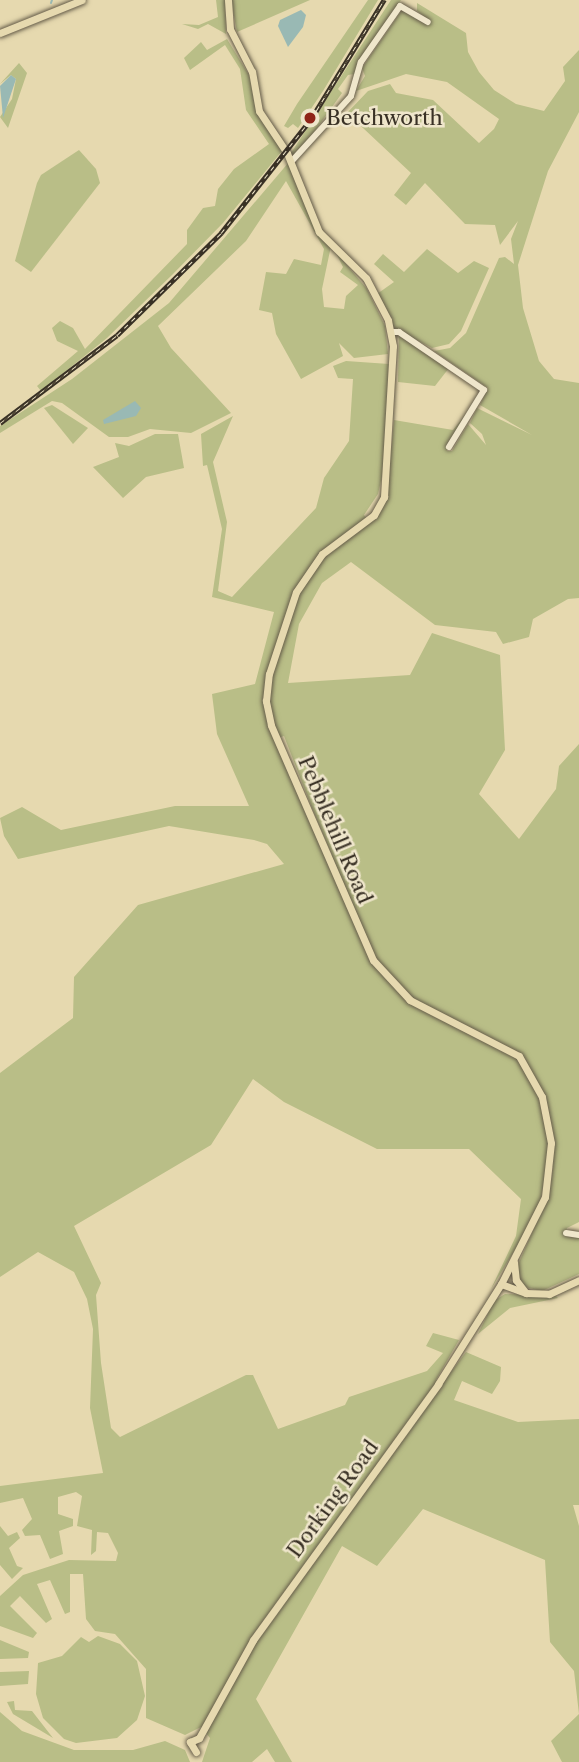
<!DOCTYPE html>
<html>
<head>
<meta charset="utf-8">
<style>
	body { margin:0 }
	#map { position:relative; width:579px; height:1762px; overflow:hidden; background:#e6d9af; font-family:"Libre Caslon Text",serif }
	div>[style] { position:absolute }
	.green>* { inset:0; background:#b9be87 }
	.water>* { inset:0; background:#99b9b4 }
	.stream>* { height:2px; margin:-1px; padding:0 1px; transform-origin:1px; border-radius:1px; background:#99b9b4 }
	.roads { filter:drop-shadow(0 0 2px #645b48) drop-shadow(0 0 2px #645b48) }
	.minor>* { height:6px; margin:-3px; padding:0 3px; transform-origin:3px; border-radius:3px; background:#efe6cb }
	.major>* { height:7px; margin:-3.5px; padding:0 3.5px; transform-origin:3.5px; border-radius:3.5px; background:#e6d9af }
	.rail>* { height:4.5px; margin-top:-2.25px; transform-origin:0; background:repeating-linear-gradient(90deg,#efe6cb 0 5px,#393125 0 10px); box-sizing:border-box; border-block:2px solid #393125 }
	.dots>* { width:19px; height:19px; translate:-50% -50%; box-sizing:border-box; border:4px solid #efe6cb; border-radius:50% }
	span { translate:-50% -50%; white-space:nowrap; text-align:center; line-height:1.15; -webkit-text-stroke:5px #efe6cb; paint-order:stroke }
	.poi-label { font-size:21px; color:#393125 }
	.left { translate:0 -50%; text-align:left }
	.street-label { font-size:21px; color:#393125 }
</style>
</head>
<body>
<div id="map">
	<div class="green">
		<i style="clip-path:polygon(216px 0,225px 0,226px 34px,208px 24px,198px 29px,182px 24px,199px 25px,218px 17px)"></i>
		<i style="clip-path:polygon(231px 0,310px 0,237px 32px)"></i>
		<i style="clip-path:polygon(368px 0,378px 0,323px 91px,298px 128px,293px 124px,288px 128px,284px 126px,297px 104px)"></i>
		<i style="clip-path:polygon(391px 0,401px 0,354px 74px,348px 75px,338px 89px,342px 93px,317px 128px,295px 156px,291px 153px)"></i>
		<i style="clip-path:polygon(evenodd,417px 3px,466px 33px,468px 52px,479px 72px,494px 90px,516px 104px,544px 111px,565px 81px,563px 67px,579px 50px,579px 112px,548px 171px,518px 265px,523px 308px,539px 361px,554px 379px,579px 383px,579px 598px,568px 599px,533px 619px,529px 637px,503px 644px,496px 632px,435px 625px,351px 562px,322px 583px,299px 624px,288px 683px,410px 675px,432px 633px,500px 655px,505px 750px,479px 794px,519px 839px,556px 789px,559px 766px,579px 744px,579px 1222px,567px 1228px,565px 1236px,579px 1238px,579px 1274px,542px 1291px,525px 1287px,520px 1281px,517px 1267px,549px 1194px,553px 1167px,547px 1167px,538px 1212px,491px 1289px,516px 1236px,521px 1199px,469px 1149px,377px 1149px,284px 1102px,253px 1079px,211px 1145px,74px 1226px,101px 1283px,96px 1295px,101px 1363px,111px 1428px,120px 1437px,246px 1375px,253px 1375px,278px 1429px,345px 1405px,349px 1397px,427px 1371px,443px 1353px,426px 1346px,433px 1333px,459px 1340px,436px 1380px,442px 1384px,466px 1352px,501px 1367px,500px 1381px,492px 1394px,462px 1381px,454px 1400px,518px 1422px,579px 1419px,579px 1505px,573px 1505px,579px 1526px,579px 1762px,562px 1762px,551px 1741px,579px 1714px,574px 1671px,550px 1642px,545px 1560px,423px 1509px,377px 1566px,342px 1546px,256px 1699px,292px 1762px,275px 1762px,267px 1749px,252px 1762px,202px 1762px,210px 1738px,201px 1727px,185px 1735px,146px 1718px,146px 1669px,115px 1634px,95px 1631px,86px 1619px,83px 1574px,70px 1574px,70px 1612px,65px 1614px,50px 1580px,37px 1584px,52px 1619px,46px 1623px,20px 1596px,10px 1606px,37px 1633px,33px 1638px,0 1626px,0 1596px,23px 1575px,69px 1560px,116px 1561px,118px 1553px,108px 1533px,97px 1532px,96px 1551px,91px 1555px,92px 1530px,77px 1526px,82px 1496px,76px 1492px,58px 1497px,58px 1514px,73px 1519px,73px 1526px,59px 1531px,63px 1554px,50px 1559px,40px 1535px,25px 1536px,22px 1530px,32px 1519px,23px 1498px,0 1503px,0 1486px,103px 1473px,90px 1408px,93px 1329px,87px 1299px,74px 1272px,38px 1252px,0 1277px,0 1073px,73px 1018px,74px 977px,138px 905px,284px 864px,267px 844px,254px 840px,169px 826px,18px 859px,4px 836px,0 818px,22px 807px,61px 830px,175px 806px,249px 806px,217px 734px,212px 694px,255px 684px,274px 612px,212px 597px,222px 529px,207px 465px,203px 466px,201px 434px,233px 416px,213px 462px,227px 522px,218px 591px,232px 597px,316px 508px,324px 478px,349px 441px,353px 379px,338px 378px,333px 366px,346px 361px,389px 364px,385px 463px,378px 494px,364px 515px,368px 520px,386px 501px,394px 420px,453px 430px,478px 399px,447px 451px,452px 451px,468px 424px,486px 445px,482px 434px,470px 423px,477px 408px,532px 435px,480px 405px,488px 388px,434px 351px,450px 348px,466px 333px,499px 258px,505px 257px,514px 264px,511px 239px,518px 221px,500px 245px,495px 225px,465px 224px,425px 183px,406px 205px,394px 195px,411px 173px,347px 113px,368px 91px,390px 84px,396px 93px,433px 100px,479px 143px,494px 129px,499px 119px,447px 82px,406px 74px,356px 91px,365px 76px,362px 68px,404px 7px,429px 20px,417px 11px,417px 3px,284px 736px,314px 813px,332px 855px,326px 856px,275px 739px,284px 736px)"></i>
		<i style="clip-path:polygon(227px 39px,249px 75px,256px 111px,282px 151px,223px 223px,173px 274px,107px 338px,41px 391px,37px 386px,78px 351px,57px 341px,52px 328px,60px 321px,73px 328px,85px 349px,187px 244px,187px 230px,203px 208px,215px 206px,218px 189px,234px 169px,269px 144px,246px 110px,240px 69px,225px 45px,190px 70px,184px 58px,201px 42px,207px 50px)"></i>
		<i style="clip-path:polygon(19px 63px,27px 73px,8px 128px,0 117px,12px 99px,16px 79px,11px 75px,0 84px)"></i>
		<i style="clip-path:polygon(79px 150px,96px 169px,100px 183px,31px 272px,15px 261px,37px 183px,41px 175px)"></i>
		<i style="clip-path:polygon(289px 162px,318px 232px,331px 246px,322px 289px,324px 307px,344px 309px,346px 296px,358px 285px,340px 272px,343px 267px,335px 251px,367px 289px,385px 326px,388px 354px,354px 358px,339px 343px,343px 356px,301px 379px,276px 334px,272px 313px,259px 310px,266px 272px,286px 274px,294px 259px,321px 265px,324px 249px,286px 181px,246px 241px,158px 326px,171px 348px,231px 413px,191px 433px,150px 429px,128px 437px,109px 437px,62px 403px,52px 401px,0 433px,0 426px,72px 379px,169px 303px)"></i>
		<i style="clip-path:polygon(427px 249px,458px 273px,474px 261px,489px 268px,461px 331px,449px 344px,432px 348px,392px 327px,377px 294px,394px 282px,374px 264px,383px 254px,404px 272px)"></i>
		<i style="clip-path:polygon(399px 336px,449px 368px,435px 386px,398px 382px)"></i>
		<i style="clip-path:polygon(52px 405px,88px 428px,73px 444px,44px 408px)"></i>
		<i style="clip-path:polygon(155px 434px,178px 434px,184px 468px,146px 477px,123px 498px,93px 467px,119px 457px,115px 443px,129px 446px)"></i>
		<i style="clip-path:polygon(505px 1294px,556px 1296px,558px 1298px,510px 1308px,478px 1334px,494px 1301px)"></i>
		<i style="clip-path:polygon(0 1526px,8px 1536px,17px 1532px,20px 1538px,9px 1548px,17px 1566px,23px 1568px,12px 1579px,0 1565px)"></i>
		<i style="clip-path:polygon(98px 1636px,120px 1644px,137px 1661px,145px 1696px,137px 1720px,117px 1738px,76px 1743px,64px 1739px,43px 1718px,36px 1694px,38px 1663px,62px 1656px,81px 1637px,89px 1642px)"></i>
		<i style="clip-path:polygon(0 1640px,29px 1652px,28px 1658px,0 1659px)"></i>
		<i style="clip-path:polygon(29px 1671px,28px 1684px,0 1686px,0 1672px)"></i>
		<i style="clip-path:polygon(14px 1701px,15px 1710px,32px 1711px,53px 1738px,13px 1714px,7px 1702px)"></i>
		<i style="clip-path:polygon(0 1712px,22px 1731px,74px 1750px,133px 1750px,165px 1741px,185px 1750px,190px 1762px,0 1762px)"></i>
	</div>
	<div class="water">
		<i style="clip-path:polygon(301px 10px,306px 15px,303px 27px,288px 47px,278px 26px,280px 20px)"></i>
		<i style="clip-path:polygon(11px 75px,16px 79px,3px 118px,0 86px)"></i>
		<i style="clip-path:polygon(135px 401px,141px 408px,136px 416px,104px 424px,103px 420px)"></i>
	</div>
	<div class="stream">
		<i style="left:51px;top:3px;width:3px;rotate:-72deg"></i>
	</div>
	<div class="roads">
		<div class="minor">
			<i style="left:291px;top:162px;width:89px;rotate:-47.7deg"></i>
			<i style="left:351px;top:96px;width:35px;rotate:-74deg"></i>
			<i style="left:361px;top:62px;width:68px;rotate:-55.1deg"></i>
			<i style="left:400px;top:6px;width:32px;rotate:30deg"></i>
			<i style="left:392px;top:332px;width:7px"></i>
			<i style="left:399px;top:332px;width:103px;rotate:34.3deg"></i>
			<i style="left:484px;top:390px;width:67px;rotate:121.6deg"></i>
			<i style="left:566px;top:1233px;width:13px;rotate:9deg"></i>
		</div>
		<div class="major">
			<i style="left:0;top:33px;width:88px;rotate:-21.9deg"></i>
			<i style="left:514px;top:1262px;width:18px;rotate:84deg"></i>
			<i style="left:516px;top:1280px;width:15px;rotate:53deg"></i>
			<i style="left:501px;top:1284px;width:27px;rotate:20deg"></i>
			<i style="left:526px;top:1293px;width:23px;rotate:2deg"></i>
			<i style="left:549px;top:1294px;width:33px;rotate:-25deg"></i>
			<i style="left:199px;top:1738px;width:112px;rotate:-61.1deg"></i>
			<i style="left:253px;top:1640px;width:316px;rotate:-54.1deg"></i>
			<i style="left:438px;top:1384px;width:118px;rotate:-57.8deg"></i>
			<i style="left:501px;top:1284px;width:97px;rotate:-63.2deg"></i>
			<i style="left:545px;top:1197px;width:54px;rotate:-83.7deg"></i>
			<i style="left:551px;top:1143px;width:47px;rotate:-101.1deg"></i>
			<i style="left:542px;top:1097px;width:47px;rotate:-119.3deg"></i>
			<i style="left:519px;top:1056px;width:123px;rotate:-152.8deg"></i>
			<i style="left:410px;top:1000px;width:54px;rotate:-132.8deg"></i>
			<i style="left:373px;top:960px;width:256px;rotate:-113.5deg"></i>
			<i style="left:271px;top:725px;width:25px;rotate:-102deg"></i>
			<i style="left:266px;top:701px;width:27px;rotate:-84deg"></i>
			<i style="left:269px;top:674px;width:86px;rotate:-71.8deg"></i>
			<i style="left:296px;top:592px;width:46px;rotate:-55.6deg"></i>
			<i style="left:322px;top:554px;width:65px;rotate:-36.9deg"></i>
			<i style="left:374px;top:515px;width:21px;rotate:-61deg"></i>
			<i style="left:384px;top:497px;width:151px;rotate:-86.6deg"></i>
			<i style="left:393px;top:346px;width:26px;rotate:-101deg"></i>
			<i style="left:388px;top:320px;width:47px;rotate:-117.6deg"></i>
			<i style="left:366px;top:278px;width:66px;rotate:-135.6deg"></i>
			<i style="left:319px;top:232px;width:85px;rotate:-112.1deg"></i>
			<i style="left:287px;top:153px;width:50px;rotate:-123.7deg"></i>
			<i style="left:259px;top:111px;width:40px;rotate:-100deg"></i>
			<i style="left:252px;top:72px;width:48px;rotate:-117.1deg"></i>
			<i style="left:230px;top:29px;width:29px;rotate:-94deg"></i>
			<i style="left:196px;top:1752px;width:12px;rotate:-121deg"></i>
			<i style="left:190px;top:1742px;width:10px;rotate:-24deg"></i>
		</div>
	</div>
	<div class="rail">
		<i style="left:0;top:423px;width:146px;rotate:-36.9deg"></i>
		<i style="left:117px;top:335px;width:146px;rotate:-44.4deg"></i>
		<i style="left:221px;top:233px;width:145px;rotate:-51.7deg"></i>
		<i style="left:311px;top:119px;width:140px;rotate:-58.5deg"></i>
	</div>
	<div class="dots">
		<i style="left:310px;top:118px;background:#8f2418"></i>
	</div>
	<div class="poi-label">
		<span class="left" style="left:326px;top:118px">Betchworth</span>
	</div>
	<div class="street-label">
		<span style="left:335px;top:830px;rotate:67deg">Pebblehill Road</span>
		<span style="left:333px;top:1499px;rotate:-54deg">Dorking Road</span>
	</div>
</div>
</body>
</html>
